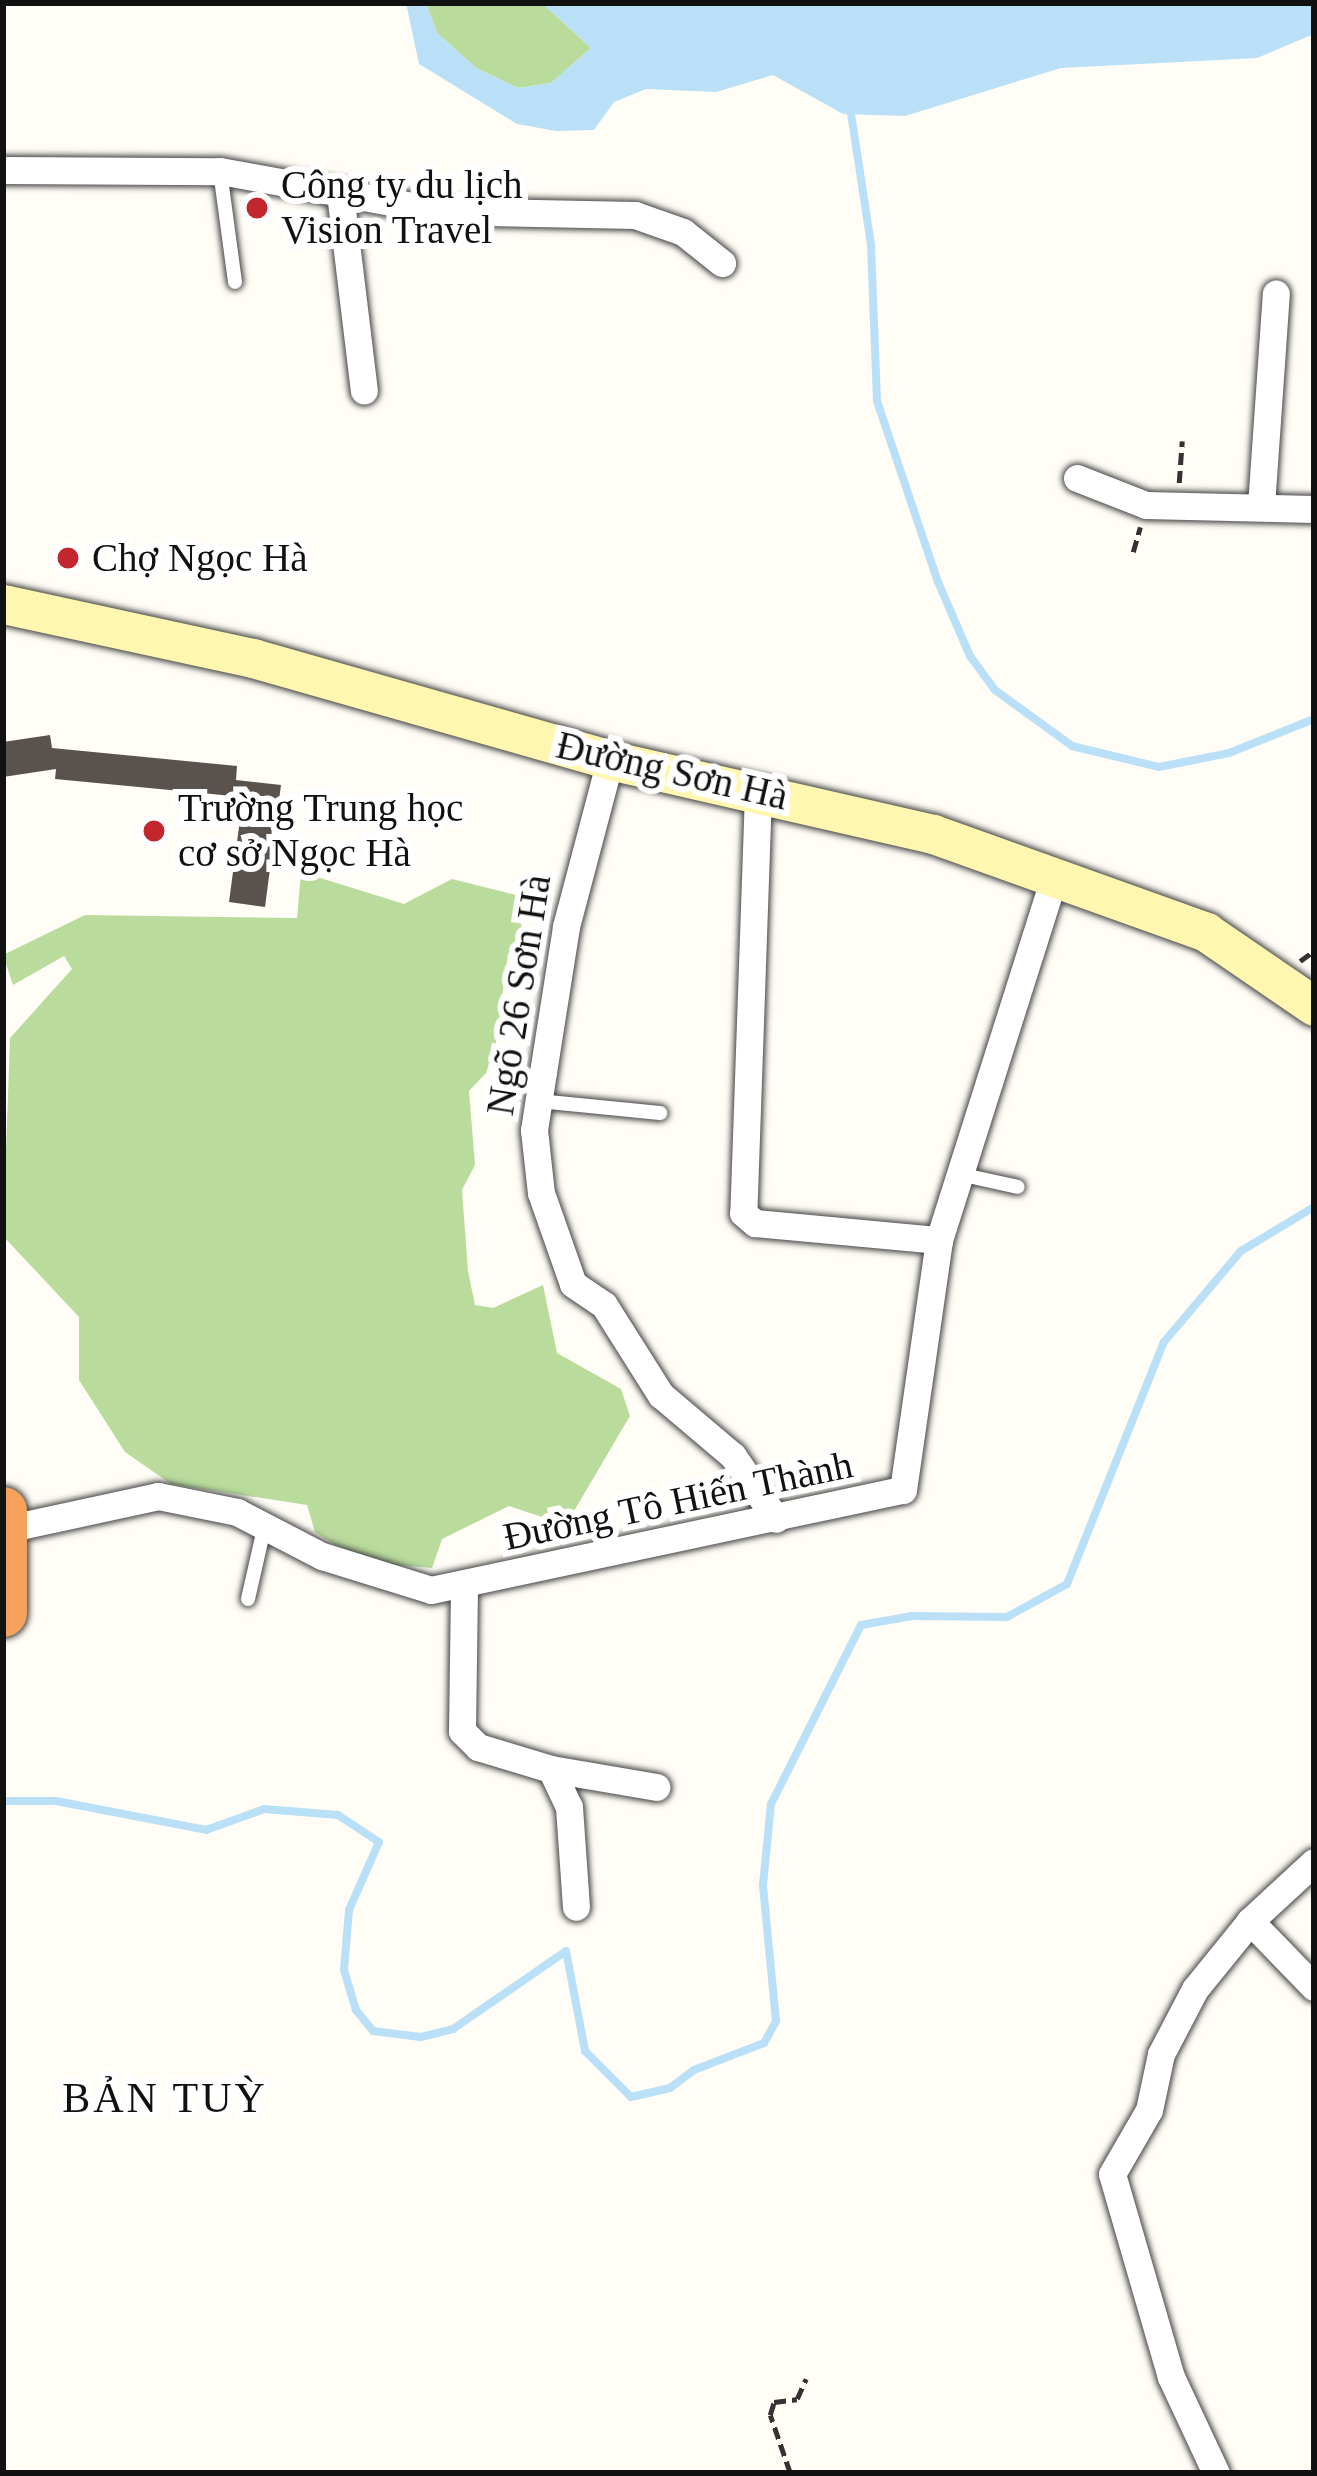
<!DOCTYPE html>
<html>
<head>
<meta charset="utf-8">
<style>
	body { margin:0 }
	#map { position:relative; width:1317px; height:2476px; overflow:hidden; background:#fffdf5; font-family:"Times New Roman",serif }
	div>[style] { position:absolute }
	.forest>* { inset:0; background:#b9dc9c }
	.water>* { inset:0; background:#b9e0f7 }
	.stream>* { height:8px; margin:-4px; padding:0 4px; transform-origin:4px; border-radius:4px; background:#b9e0f7 }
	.building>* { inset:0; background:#5a524d }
	.path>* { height:4.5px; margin-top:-2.25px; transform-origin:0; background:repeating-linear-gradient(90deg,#333 0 12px,transparent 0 18px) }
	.roads { filter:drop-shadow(0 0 3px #444) drop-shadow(0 0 3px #444) }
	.lane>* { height:14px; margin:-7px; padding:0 7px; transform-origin:7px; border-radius:7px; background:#fff }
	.street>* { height:27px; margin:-13.5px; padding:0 13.5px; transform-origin:13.5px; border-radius:13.5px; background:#fff }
	.secondary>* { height:39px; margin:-19.5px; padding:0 19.5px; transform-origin:19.5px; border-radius:19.5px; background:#fff6b0 }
	.highway>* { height:48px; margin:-24px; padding:0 24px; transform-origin:24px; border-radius:24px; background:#f5a25d }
	.dots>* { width:33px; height:33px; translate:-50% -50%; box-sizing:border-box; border:6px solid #fff; border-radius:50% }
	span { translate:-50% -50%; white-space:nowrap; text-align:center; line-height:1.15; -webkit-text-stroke:12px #fff; paint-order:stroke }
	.poi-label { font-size:39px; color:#111 }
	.left { translate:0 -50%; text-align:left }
	.street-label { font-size:39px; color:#111 }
	.neighbourhood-label { font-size:42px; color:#111; letter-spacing:3px }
	.frame { position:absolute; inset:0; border:6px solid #111; pointer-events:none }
</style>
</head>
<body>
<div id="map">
	<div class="forest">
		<i style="clip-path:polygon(426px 3px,542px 3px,591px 48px,551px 83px,518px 88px,476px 68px,437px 33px)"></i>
		<i style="clip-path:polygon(301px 872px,404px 904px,452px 879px,520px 896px,522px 937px,508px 954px,496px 1042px,486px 1073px,469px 1091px,475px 1165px,462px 1190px,468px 1271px,475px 1305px,493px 1308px,543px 1285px,557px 1353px,621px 1389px,630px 1416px,571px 1516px,551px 1520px,509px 1506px,442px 1539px,432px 1568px,387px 1564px,337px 1546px,315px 1532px,307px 1505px,171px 1484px,125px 1452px,79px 1380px,79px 1317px,3px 1236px,10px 1038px,72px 969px,64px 956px,13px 985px,3px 955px,85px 915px,297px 918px)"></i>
	</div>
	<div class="water">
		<i style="clip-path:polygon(406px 3px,426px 3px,437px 33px,476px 68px,518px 88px,551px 83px,591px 48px,542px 3px,1314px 3px,1314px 34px,1257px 58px,1061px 68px,905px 116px,843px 114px,773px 75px,716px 92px,646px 89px,614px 102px,594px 130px,556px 131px,517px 124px,419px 64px)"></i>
	</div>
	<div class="stream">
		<i style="left:850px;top:107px;width:140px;rotate:81.3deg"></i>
		<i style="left:871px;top:245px;width:156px;rotate:87.8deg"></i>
		<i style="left:877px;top:401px;width:191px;rotate:71.4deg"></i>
		<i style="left:938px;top:582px;width:81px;rotate:66.6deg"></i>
		<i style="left:970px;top:656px;width:42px;rotate:53.7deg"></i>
		<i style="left:995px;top:690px;width:95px;rotate:36deg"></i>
		<i style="left:1072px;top:746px;width:89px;rotate:13.6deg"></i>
		<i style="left:1159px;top:767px;width:71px;rotate:-11.3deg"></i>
		<i style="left:1229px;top:753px;width:92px;rotate:-21.8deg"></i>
		<i style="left:3px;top:1801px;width:53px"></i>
		<i style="left:56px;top:1801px;width:153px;rotate:10.9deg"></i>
		<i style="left:206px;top:1830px;width:62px;rotate:-19.9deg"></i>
		<i style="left:264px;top:1809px;width:74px;rotate:4.6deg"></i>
		<i style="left:338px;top:1815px;width:49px;rotate:33.4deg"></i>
		<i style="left:379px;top:1842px;width:74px;rotate:113.8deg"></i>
		<i style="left:349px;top:1910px;width:60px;rotate:94.8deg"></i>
		<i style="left:344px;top:1970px;width:42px;rotate:73.3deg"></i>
		<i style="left:356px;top:2010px;width:27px;rotate:51deg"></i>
		<i style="left:373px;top:2031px;width:48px;rotate:7.1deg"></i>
		<i style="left:421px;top:2037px;width:33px;rotate:-14deg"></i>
		<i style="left:453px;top:2029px;width:137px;rotate:-34.6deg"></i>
		<i style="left:566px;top:1951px;width:102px;rotate:79.2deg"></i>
		<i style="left:585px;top:2051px;width:65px;rotate:45deg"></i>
		<i style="left:631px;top:2097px;width:40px;rotate:-13deg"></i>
		<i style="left:670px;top:2088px;width:30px;rotate:-37deg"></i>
		<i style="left:694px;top:2070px;width:75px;rotate:-21.1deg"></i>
		<i style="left:764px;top:2043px;width:25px;rotate:-61deg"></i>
		<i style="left:776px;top:2021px;width:137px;rotate:-95.5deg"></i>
		<i style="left:763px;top:1885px;width:81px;rotate:-84.4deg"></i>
		<i style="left:771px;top:1804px;width:200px;rotate:-63.3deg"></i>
		<i style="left:861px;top:1625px;width:52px;rotate:-10deg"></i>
		<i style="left:912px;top:1616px;width:95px;rotate:0.6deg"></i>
		<i style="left:1007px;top:1617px;width:68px;rotate:-28.8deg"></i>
		<i style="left:1067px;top:1584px;width:261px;rotate:-68.2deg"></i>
		<i style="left:1164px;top:1342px;width:119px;rotate:-49.8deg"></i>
		<i style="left:1241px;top:1251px;width:85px;rotate:-31.1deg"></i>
	</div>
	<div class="building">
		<i style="clip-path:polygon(50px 735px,52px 748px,237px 766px,236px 780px,281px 785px,265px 907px,229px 902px,243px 797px,55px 779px,56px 769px,3px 777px,3px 742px)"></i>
	</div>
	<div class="path">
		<i style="left:1179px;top:483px;width:42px;rotate:-85.9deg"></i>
		<i style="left:1133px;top:552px;width:26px;rotate:-74deg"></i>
		<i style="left:1300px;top:961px;width:17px;rotate:-36deg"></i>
		<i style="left:790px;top:2473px;width:61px;rotate:-109deg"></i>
		<i style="left:770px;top:2415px;width:14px;rotate:-73deg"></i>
		<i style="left:774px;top:2402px;width:23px;rotate:-7deg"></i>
		<i style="left:797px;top:2399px;width:22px;rotate:-66deg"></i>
	</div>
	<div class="roads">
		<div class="lane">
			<i style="left:220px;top:171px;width:112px;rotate:82.3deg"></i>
			<i style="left:538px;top:1101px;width:123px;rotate:5.6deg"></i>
			<i style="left:959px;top:1174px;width:60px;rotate:12.4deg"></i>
			<i style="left:248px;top:1599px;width:77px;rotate:-77.2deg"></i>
		</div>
		<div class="street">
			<i style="left:3px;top:170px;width:217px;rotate:0.3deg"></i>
			<i style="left:220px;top:171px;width:224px;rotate:10.3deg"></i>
			<i style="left:440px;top:211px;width:195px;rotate:1.2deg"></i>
			<i style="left:635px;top:215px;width:51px;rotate:19.5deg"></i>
			<i style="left:683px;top:232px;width:50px;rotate:38.5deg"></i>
			<i style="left:340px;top:193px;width:199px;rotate:83.1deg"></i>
			<i style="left:1077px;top:478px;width:74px;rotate:21.4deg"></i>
			<i style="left:1146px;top:505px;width:168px;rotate:1.4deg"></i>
			<i style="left:1261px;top:506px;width:213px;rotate:-86deg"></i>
			<i style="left:610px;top:760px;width:173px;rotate:104.8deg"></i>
			<i style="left:566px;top:927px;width:147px;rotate:99deg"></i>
			<i style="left:543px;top:1072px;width:59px;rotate:98.8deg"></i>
			<i style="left:534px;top:1130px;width:63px;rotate:83.7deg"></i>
			<i style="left:541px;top:1193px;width:96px;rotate:70.6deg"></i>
			<i style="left:573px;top:1284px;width:37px;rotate:34deg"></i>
			<i style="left:604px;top:1305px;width:107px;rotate:57.7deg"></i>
			<i style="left:661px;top:1395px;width:94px;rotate:40.3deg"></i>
			<i style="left:733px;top:1456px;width:76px;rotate:55.7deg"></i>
			<i style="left:758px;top:793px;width:420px;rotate:92deg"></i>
			<i style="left:743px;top:1213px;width:16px;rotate:40deg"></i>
			<i style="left:755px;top:1223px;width:185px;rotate:5.3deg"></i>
			<i style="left:6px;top:1529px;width:156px;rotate:-12.2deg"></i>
			<i style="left:158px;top:1496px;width:81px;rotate:11.4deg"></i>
			<i style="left:237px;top:1512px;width:96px;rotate:27.4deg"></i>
			<i style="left:322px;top:1556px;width:114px;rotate:17.3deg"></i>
			<i style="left:431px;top:1590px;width:482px;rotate:-12deg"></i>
			<i style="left:903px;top:1490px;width:253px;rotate:-81.8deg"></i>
			<i style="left:939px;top:1240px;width:377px;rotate:-72.4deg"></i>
			<i style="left:464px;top:1588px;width:143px;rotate:90.8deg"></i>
			<i style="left:462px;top:1731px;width:23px;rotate:45deg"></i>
			<i style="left:478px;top:1747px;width:76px;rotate:16.8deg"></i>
			<i style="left:551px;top:1769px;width:42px;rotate:64.7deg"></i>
			<i style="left:569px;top:1807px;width:100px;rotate:86deg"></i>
			<i style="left:551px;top:1769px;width:107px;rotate:9.7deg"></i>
			<i style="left:1250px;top:1921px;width:92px;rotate:45.9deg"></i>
			<i style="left:1216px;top:2473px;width:106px;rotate:-115.1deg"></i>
			<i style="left:1171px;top:2377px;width:211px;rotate:-106.2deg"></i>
			<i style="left:1112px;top:2174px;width:74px;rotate:-60deg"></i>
			<i style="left:1149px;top:2110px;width:57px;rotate:-77.9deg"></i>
			<i style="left:1161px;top:2054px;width:73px;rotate:-62.4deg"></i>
			<i style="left:1195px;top:1989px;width:87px;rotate:-51deg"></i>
			<i style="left:1250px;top:1921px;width:87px;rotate:-42.7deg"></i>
		</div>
		<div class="secondary">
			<i style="left:3px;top:604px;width:256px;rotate:12.2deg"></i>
			<i style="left:253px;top:658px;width:371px;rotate:15.9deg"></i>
			<i style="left:610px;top:760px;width:331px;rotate:12.9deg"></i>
			<i style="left:933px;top:834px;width:290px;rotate:19.7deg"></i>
			<i style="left:1206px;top:932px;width:131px;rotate:34.4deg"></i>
		</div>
		<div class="highway">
			<i style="left:3px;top:1511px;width:102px;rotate:90deg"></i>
		</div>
	</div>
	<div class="dots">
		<i style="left:257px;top:208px;background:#c4262e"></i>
		<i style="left:68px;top:558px;background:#c4262e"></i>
		<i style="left:154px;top:831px;background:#c4262e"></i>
	</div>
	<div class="poi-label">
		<span class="left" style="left:281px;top:208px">Công ty du lịch<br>Vision Travel</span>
		<span class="left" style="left:92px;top:558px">Chợ Ngọc Hà</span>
		<span class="left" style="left:178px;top:831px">Trường Trung học<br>cơ sở Ngọc Hà</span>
	</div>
	<div class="street-label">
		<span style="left:672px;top:771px;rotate:13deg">Đường Sơn Hà</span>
		<span style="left:519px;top:995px;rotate:-81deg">Ngõ 26 Sơn Hà</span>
		<span style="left:678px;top:1501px;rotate:-12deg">Đường Tô Hiến Thành</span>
	</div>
	<div class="neighbourhood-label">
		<span style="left:165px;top:2098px">BẢN TUỲ</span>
	</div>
	<div class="frame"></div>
</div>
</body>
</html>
